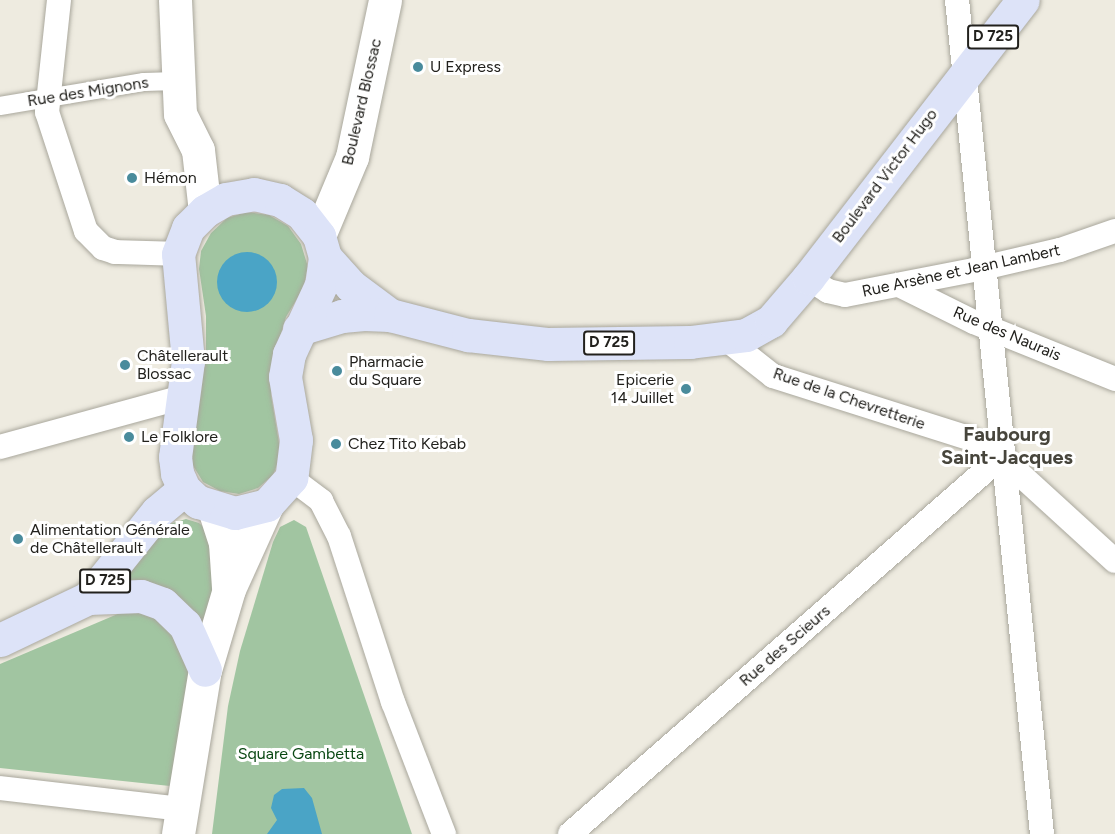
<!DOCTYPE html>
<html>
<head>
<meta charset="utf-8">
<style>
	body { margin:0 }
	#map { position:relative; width:1115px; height:834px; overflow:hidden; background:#eeebe0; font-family:Figtree,sans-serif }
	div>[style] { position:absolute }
	.green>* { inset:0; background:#a1c5a1 }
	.water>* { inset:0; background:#4aa4c6 }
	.round { border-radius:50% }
	.roads { filter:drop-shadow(0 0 2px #a9a79c) drop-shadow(0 0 2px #a9a79c) }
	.pedestrian>* { height:18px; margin:-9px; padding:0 9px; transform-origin:9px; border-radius:9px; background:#fff }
	.minor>* { height:24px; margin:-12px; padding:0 12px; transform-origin:12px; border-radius:12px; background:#fff }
	.secondary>* { height:33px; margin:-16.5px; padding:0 16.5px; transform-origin:16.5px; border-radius:16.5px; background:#fff }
	.primary>* { height:33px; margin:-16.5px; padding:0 16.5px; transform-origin:16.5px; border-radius:16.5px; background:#dde3f8 }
	.dots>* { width:16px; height:16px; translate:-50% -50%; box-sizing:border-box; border:3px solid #fff; border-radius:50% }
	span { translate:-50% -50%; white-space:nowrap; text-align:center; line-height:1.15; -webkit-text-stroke:6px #fff; paint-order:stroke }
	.shield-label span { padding:2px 4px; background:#fff; border:2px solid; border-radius:4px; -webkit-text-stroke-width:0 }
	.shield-label { font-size:15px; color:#22211d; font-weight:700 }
	.poi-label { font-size:16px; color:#22211d }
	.left { translate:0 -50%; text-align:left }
	.right { translate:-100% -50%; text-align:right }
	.street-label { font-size:16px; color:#22211d }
	.park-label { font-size:16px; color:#0a4813 }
	.quarter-label { font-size:20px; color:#47453c; font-weight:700 }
</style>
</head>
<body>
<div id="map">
	<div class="green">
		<i style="clip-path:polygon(247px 212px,269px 215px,288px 226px,301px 244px,308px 267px,303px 289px,286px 317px,275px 353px,271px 395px,281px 455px,273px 475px,258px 488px,239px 494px,220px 491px,203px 482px,192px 464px,191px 444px,206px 356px,206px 316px,199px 269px,201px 251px,211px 233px,227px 218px)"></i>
		<i style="clip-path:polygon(186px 519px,199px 523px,213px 535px,219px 547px,206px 642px,116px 589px,163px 526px)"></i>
		<i style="clip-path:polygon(294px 520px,306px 527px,412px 834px,212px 834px,228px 706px,240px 651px,273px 542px,280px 527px)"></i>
		<i style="clip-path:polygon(138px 610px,170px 617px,192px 662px,170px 786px,0 768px,0 664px,120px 613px)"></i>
	</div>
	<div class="water">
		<i class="round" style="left:217px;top:252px;width:60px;height:60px"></i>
		<i style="clip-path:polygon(304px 788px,312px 798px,322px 834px,267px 834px,277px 820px,271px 808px,274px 795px,282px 789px)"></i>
	</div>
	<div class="roads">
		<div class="pedestrian">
			<i style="left:0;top:106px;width:146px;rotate:-9.5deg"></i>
			<i style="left:144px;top:82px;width:32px;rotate:-2deg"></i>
		</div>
		<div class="minor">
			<i style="left:59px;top:0;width:113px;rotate:96.1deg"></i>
			<i style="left:47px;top:112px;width:125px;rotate:71.9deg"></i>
			<i style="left:86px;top:231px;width:24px;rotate:45deg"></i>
			<i style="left:103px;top:248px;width:13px;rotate:18deg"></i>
			<i style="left:115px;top:252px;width:63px;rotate:1.8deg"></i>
			<i style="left:957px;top:0;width:838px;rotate:84.18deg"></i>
			<i style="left:808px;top:278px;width:24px;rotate:33deg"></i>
			<i style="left:828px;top:291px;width:17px;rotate:13deg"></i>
			<i style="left:845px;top:295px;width:131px;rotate:-11deg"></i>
			<i style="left:974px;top:270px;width:88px;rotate:-13.1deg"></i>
			<i style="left:1060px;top:250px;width:58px;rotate:-19.1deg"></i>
			<i style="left:901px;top:286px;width:81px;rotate:26.3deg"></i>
			<i style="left:974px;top:322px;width:152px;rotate:22deg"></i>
			<i style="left:726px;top:339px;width:60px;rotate:38.2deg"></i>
			<i style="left:773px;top:376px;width:206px;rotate:17.6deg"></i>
			<i style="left:969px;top:438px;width:37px;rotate:31deg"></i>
			<i style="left:1001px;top:457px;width:154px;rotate:42.4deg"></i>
			<i style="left:0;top:447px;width:193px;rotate:-15.3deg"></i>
			<i style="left:291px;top:478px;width:38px;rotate:37deg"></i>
			<i style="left:321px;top:501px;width:39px;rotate:63deg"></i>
			<i style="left:339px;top:536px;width:175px;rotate:72deg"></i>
			<i style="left:393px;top:702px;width:142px;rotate:68.9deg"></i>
			<i style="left:0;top:788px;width:183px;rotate:6.6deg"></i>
			<i style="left:570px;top:834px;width:573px;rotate:-41.18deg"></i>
		</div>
		<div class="secondary">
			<i style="left:175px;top:0;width:114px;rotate:87.5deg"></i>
			<i style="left:180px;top:114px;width:40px;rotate:63.4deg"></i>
			<i style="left:198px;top:150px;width:61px;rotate:83.5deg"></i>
			<i style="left:319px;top:236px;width:86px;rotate:-67.3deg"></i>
			<i style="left:352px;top:157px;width:160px;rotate:-78.1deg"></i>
			<i style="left:214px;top:509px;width:36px;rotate:72deg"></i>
			<i style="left:225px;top:543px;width:44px;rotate:86.1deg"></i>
			<i style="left:178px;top:834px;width:166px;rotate:-80.7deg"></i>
			<i style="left:205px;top:670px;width:84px;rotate:-73.5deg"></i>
			<i style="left:229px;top:589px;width:92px;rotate:-65.7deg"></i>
		</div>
		<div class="primary">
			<i style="left:254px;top:194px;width:27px;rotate:13deg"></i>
			<i style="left:280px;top:200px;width:26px;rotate:32deg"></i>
			<i style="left:302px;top:214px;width:28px;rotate:52deg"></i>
			<i style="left:319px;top:236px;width:22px;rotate:74deg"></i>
			<i style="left:325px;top:257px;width:28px;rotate:98deg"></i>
			<i style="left:321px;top:285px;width:76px;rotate:114.9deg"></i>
			<i style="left:289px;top:354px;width:23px;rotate:100deg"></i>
			<i style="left:285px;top:377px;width:64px;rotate:80.1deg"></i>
			<i style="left:296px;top:440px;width:38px;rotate:97deg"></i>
			<i style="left:291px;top:478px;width:36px;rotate:132deg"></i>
			<i style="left:267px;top:505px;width:33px;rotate:166deg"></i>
			<i style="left:235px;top:513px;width:39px;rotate:-163deg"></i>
			<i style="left:198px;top:502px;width:19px;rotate:-137deg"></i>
			<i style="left:184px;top:489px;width:17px;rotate:-114deg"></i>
			<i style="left:177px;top:473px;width:16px;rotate:-97deg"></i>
			<i style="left:175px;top:457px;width:97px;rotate:-82.3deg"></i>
			<i style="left:188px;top:361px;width:107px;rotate:-95.3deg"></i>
			<i style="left:178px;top:254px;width:28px;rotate:-69deg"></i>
			<i style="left:188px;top:228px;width:24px;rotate:-45deg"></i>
			<i style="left:205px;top:211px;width:24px;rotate:-30deg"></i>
			<i style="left:226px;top:199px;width:28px;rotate:-10deg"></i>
			<i style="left:325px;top:257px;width:39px;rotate:48deg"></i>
			<i style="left:351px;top:286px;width:49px;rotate:36.6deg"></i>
			<i style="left:299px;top:329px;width:45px;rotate:-16.8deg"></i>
			<i style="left:342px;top:316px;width:22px;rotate:-5deg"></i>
			<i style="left:364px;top:314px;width:26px;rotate:2deg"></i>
			<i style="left:390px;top:315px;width:81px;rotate:14.4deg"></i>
			<i style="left:468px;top:335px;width:81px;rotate:6.4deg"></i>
			<i style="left:548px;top:344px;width:142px;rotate:-0.8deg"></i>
			<i style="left:690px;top:342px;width:56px;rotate:-7.1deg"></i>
			<i style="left:746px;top:335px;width:29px;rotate:-29deg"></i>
			<i style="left:771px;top:321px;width:57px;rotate:-49.3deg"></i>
			<i style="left:808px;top:278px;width:351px;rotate:-52.3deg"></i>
			<i style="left:88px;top:598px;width:53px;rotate:-2.2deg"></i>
			<i style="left:141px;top:596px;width:23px;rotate:20deg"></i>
			<i style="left:163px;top:604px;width:30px;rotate:44deg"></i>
			<i style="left:185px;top:625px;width:49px;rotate:66deg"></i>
			<i style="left:0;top:640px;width:98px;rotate:-25.5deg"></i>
			<i style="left:88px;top:598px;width:110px;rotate:-51.3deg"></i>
			<i style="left:157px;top:512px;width:35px;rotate:-40deg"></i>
		</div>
	</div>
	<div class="dots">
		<i style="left:418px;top:67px;background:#498b9c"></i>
		<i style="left:132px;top:178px;background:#498b9c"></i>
		<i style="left:125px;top:365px;background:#498b9c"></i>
		<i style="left:337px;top:371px;background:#498b9c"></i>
		<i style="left:686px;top:389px;background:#498b9c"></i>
		<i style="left:129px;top:437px;background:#498b9c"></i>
		<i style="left:336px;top:444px;background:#498b9c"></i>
		<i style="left:18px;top:539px;background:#498b9c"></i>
	</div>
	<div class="shield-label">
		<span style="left:993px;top:37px">D 725</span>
		<span style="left:609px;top:343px">D 725</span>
		<span style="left:105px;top:581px">D 725</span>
	</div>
	<div class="poi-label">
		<span class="left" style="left:430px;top:67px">U Express</span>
		<span class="left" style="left:144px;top:178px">Hémon</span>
		<span class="left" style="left:137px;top:365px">Châtellerault<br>Blossac</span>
		<span class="left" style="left:349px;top:371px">Pharmacie<br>du Square</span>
		<span class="right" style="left:674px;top:389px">Epicerie<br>14 Juillet</span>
		<span class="left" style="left:141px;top:437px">Le Folklore</span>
		<span class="left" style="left:348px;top:444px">Chez Tito Kebab</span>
		<span class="left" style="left:30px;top:539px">Alimentation Générale<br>de Châtellerault</span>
	</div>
	<div class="street-label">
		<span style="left:88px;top:92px;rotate:-9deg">Rue des Mignons</span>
		<span style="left:362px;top:102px;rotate:-77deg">Boulevard Blossac</span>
		<span style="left:885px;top:176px;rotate:-53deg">Boulevard Victor Hugo</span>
		<span style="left:961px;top:271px;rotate:-12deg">Rue Arsène et Jean Lambert</span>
		<span style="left:1007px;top:334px;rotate:23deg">Rue des Naurais</span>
		<span style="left:849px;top:399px;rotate:19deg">Rue de la Chevretterie</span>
		<span style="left:785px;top:646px;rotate:-41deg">Rue des Scieurs</span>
	</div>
	<div class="park-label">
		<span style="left:301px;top:754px">Square Gambetta</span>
	</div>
	<div class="quarter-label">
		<span style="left:1007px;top:446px">Faubourg<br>Saint-Jacques</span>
	</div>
</div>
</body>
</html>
